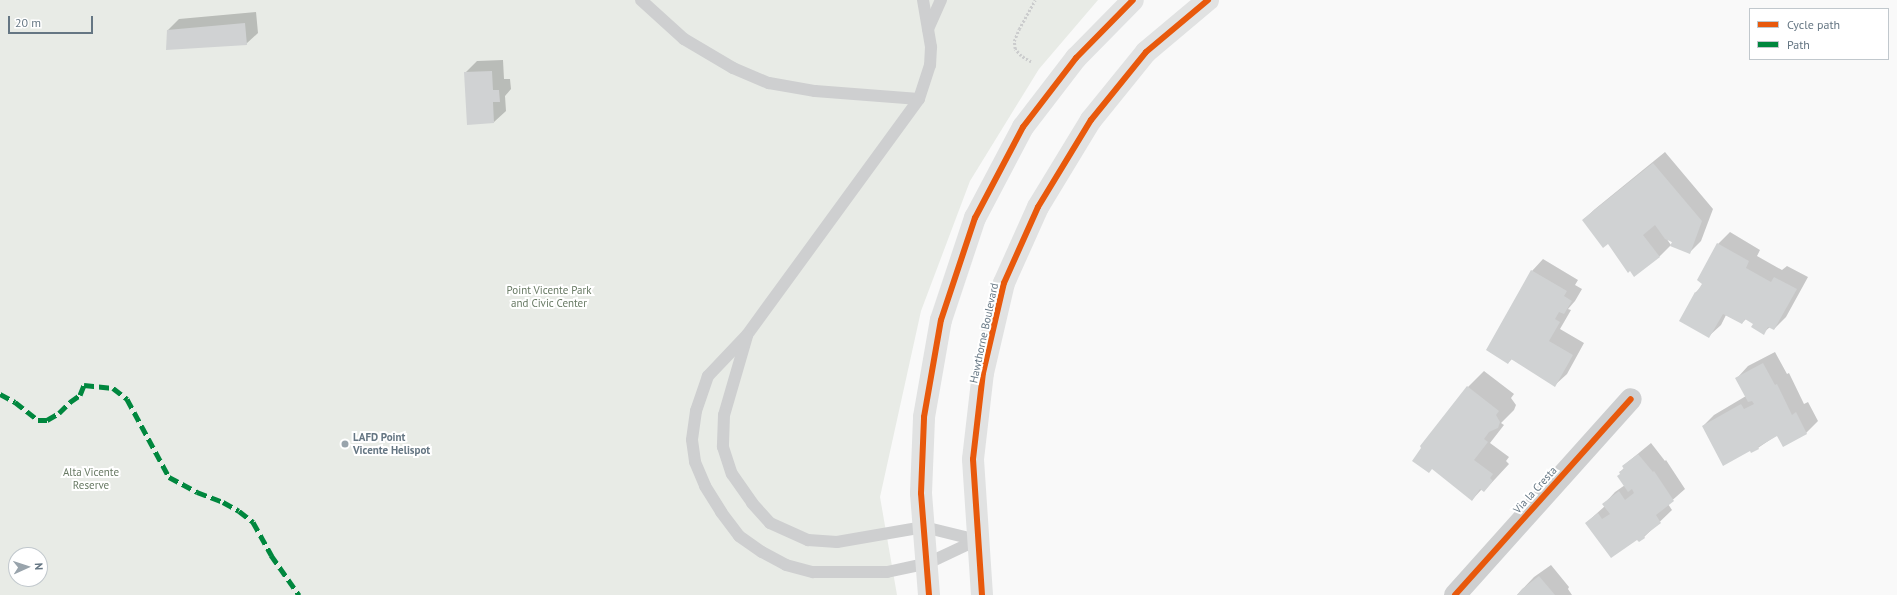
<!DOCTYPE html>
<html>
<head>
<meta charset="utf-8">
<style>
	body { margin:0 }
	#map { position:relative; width:1897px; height:595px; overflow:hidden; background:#f9f9f9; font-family:"PT Sans",sans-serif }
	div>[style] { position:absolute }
	.green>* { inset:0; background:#e8ebe6 }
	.shadow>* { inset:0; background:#0003 }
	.building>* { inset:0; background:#d0d2d3 }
	.path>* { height:2.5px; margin-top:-1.25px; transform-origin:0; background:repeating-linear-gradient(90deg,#cbcccd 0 2px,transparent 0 4px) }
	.service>* { height:12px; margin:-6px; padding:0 6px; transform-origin:6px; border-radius:6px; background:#cecfd0 }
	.minor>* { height:22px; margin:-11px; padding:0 11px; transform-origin:11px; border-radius:11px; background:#cecfd0 }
	.primary>* { height:22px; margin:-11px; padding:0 11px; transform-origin:11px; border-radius:11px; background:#e1e2e2 }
	.quiet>* { height:5px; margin-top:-2.5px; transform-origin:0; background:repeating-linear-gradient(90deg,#00873e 0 10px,transparent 0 15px) }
	.cycleway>* { height:6px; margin:-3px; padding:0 3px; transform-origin:3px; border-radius:3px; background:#e8590c }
	.dots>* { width:11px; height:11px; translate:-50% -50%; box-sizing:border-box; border:2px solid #fff; border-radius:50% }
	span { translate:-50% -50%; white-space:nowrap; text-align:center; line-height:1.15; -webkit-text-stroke:4px #fff; paint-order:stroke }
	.park-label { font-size:11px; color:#687a64 }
	.street-label { font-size:11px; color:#657683 }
	.poi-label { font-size:11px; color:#657683; font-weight:700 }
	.left { translate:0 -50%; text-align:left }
	.legend { position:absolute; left:1749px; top:8px; width:140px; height:52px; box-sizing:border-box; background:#fff; border:1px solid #c1c8cd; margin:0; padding:5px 7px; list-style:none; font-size:12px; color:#657683 }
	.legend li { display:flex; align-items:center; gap:8px; height:20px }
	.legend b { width:20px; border:1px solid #c1c8cd }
	.north { position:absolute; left:8px; top:547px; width:40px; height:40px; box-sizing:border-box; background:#fff; border:1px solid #c1c8cd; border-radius:50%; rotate:87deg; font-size:11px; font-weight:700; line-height:16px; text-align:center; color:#657683 }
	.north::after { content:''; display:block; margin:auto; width:14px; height:18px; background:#99a4ac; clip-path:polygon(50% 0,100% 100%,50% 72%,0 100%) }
	.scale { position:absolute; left:8px; top:16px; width:85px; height:18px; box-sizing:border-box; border:2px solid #657683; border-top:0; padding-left:5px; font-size:12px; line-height:14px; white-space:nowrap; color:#657683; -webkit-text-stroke:3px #fff; paint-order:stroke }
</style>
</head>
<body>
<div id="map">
	<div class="green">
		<i style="clip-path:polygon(evenodd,0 0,1098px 0,1039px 69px,970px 181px,921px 311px,880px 497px,897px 595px,0 595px,0 0,16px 555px,40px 555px,40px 579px,16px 579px,16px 555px)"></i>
	</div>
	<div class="shadow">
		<i style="clip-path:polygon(256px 12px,258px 33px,246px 44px,168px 30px,179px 19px)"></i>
		<i style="clip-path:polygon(503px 60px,504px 79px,510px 79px,511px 89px,505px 96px,506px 111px,494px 122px,465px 73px,477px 61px)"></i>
		<i style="clip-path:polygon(1665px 152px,1713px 209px,1701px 241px,1689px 253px,1666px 238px,1671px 245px,1660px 256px,1634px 275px,1608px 242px,1583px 220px,1595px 209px)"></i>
		<i style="clip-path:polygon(1730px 232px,1760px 250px,1757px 256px,1782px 270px,1787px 266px,1808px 277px,1786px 317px,1774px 329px,1770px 327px,1763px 333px,1755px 323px,1746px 319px,1742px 323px,1726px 315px,1721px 325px,1709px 336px,1695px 293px,1701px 287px,1718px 244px)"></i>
		<i style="clip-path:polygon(1543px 259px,1578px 280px,1575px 285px,1582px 289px,1575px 301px,1568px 309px,1571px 310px,1560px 329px,1584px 343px,1567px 374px,1555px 385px,1512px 359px,1508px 363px,1532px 271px)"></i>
		<i style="clip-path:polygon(1775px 352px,1787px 374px,1789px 373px,1804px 404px,1808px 402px,1818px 421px,1806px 433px,1783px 445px,1777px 435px,1752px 452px,1751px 450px,1703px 426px,1714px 415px,1746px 396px,1737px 378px,1748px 366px)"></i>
		<i style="clip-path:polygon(1484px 371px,1514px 394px,1511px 398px,1516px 405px,1514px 410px,1501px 423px,1504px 425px,1490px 443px,1509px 457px,1506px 461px,1509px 464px,1484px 491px,1482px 489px,1472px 500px,1468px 387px)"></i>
		<i style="clip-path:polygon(1651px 443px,1665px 461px,1666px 460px,1685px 489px,1668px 504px,1672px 510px,1644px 537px,1586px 523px,1605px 506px,1604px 504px,1615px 492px,1625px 485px,1620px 472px,1624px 468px,1623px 466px)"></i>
		<i style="clip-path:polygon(1551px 565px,1569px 587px,1568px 589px,1572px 595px,1517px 595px,1534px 577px)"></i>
	</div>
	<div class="building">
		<i style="clip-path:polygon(245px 23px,247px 45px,166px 50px,167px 30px)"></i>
		<i style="clip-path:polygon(492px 71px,493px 90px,499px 90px,500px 102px,493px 102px,494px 123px,467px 125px,464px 72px)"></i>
		<i style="clip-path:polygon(1653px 163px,1702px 221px,1690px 254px,1670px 246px,1672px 242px,1665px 239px,1655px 225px,1643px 235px,1660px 257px,1634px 277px,1630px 271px,1628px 273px,1608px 244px,1603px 248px,1582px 220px)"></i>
		<i style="clip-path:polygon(1717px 243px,1749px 261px,1746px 268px,1771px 282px,1774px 277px,1797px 289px,1774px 330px,1768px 327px,1764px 335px,1751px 327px,1753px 324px,1745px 319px,1742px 324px,1723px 314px,1709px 338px,1679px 321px,1695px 292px,1696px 293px,1702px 284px,1697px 280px)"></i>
		<i style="clip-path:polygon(1531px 270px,1567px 291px,1564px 296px,1572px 301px,1564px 314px,1559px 312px,1555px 319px,1560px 322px,1549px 341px,1573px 355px,1555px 387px,1511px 359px,1508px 364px,1486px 350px)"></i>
		<i style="clip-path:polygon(1763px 363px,1775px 385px,1777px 384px,1792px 415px,1796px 412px,1807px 434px,1783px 447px,1777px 436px,1758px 447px,1759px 449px,1751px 453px,1750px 451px,1723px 466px,1702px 426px,1741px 404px,1744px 409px,1754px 404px,1752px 401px,1748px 402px,1735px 378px)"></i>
		<i style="clip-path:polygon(1467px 386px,1499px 411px,1496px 415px,1500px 422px,1498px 428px,1489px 432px,1484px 439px,1488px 442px,1474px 460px,1493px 474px,1490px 478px,1493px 481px,1484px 492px,1480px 489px,1472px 501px,1432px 469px,1429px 473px,1412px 461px,1421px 448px,1420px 446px)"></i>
		<i style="clip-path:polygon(1638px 454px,1653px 472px,1654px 471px,1674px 501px,1656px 515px,1661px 523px,1644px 536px,1645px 538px,1639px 542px,1637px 540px,1611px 558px,1585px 523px,1598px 513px,1602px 519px,1610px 514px,1602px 504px,1619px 491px,1625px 500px,1634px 493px,1632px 489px,1628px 492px,1617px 476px,1620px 474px,1619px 472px,1624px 469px,1622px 466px)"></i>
		<i style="clip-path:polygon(1539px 576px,1555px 595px,1517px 595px,1522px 589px)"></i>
	</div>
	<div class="path">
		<i style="left:1031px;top:62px;width:12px;rotate:-149deg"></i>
		<i style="left:1021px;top:56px;width:9px;rotate:-131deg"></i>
		<i style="left:1015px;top:49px;width:8px;rotate:-97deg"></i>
		<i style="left:1014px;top:41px;width:13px;rotate:-67deg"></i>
		<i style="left:1019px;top:29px;width:33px;rotate:-61deg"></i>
	</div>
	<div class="service">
		<i style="left:641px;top:0;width:58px;rotate:42.2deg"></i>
		<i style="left:684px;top:39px;width:57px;rotate:30.6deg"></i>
		<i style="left:733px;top:68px;width:39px;rotate:23deg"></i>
		<i style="left:769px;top:83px;width:47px;rotate:9.9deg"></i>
		<i style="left:815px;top:91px;width:104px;rotate:4.4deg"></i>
		<i style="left:923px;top:0;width:48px;rotate:80.3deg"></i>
		<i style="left:931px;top:47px;width:18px;rotate:93deg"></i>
		<i style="left:930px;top:65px;width:36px;rotate:108deg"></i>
		<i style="left:919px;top:99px;width:292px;rotate:126.1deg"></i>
		<i style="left:747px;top:335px;width:57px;rotate:133.6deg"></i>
		<i style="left:708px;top:376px;width:37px;rotate:109deg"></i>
		<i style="left:696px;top:411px;width:29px;rotate:98deg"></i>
		<i style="left:692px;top:440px;width:22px;rotate:82deg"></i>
		<i style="left:695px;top:462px;width:26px;rotate:67deg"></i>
		<i style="left:705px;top:486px;width:31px;rotate:58deg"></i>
		<i style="left:721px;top:512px;width:30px;rotate:53deg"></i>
		<i style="left:739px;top:536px;width:28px;rotate:35deg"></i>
		<i style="left:762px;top:552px;width:27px;rotate:28deg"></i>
		<i style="left:786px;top:565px;width:28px;rotate:15deg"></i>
		<i style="left:813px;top:572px;width:74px"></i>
		<i style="left:887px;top:572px;width:40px;rotate:-12deg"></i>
		<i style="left:926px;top:564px;width:56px;rotate:-25.2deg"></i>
		<i style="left:928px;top:29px;width:32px;rotate:-66deg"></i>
		<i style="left:747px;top:336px;width:82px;rotate:106.2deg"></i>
		<i style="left:724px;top:415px;width:32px;rotate:92deg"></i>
		<i style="left:723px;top:447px;width:28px;rotate:72deg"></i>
		<i style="left:732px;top:474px;width:35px;rotate:55deg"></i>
		<i style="left:752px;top:503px;width:27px;rotate:48deg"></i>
		<i style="left:770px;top:523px;width:42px;rotate:24.1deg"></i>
		<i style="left:808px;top:540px;width:29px;rotate:4deg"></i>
		<i style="left:837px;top:542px;width:88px;rotate:-9.8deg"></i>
		<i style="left:924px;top:527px;width:55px;rotate:13.8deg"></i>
	</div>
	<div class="minor">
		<i style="left:1455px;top:595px;width:263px;rotate:-48.1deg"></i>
	</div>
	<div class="primary">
		<i style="left:929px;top:595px;width:102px;rotate:-94.5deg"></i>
		<i style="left:921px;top:493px;width:76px;rotate:-87.7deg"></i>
		<i style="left:924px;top:417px;width:98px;rotate:-80.1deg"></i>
		<i style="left:941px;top:320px;width:108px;rotate:-71.6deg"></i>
		<i style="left:975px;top:218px;width:103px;rotate:-62.2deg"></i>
		<i style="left:1023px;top:127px;width:87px;rotate:-52.5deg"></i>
		<i style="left:1076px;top:58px;width:81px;rotate:-45.5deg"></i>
		<i style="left:982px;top:595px;width:136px;rotate:-93.8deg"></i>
		<i style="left:973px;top:459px;width:87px;rotate:-83.4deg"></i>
		<i style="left:983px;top:373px;width:92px;rotate:-76.9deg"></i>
		<i style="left:1004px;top:283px;width:83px;rotate:-65.9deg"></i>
		<i style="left:1038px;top:207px;width:102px;rotate:-58.7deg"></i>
		<i style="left:1091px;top:120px;width:87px;rotate:-51deg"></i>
		<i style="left:1146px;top:52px;width:81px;rotate:-40deg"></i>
	</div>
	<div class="quiet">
		<i style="left:0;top:394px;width:17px;rotate:28deg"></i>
		<i style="left:15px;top:402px;width:29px;rotate:38deg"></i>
		<i style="left:38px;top:420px;width:9px"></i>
		<i style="left:47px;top:420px;width:14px;rotate:-30deg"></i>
		<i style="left:59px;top:413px;width:16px;rotate:-45deg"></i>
		<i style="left:70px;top:402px;width:12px;rotate:-35deg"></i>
		<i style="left:80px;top:395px;width:11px;rotate:-68deg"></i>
		<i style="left:84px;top:385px;width:29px;rotate:6deg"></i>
		<i style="left:113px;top:388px;width:18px;rotate:38deg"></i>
		<i style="left:127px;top:399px;width:89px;rotate:61.7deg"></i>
		<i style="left:169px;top:477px;width:32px;rotate:28deg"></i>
		<i style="left:197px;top:492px;width:28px;rotate:21deg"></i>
		<i style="left:223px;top:502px;width:18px;rotate:29deg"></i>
		<i style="left:239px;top:511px;width:18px;rotate:38deg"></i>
		<i style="left:253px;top:522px;width:38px;rotate:61deg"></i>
		<i style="left:271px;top:555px;width:49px;rotate:55deg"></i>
	</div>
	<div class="cycleway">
		<i style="left:929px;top:595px;width:102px;rotate:-94.5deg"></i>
		<i style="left:921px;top:493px;width:76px;rotate:-87.7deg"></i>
		<i style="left:924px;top:417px;width:98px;rotate:-80.1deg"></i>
		<i style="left:941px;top:320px;width:108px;rotate:-71.6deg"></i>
		<i style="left:975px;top:218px;width:103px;rotate:-62.2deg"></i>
		<i style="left:1023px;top:127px;width:87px;rotate:-52.5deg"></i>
		<i style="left:1076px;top:58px;width:81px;rotate:-45.5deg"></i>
		<i style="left:982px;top:595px;width:136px;rotate:-93.8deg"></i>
		<i style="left:973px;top:459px;width:87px;rotate:-83.4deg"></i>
		<i style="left:983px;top:373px;width:92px;rotate:-76.9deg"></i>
		<i style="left:1004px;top:283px;width:83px;rotate:-65.9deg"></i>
		<i style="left:1038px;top:207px;width:102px;rotate:-58.7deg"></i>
		<i style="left:1091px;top:120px;width:87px;rotate:-51deg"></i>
		<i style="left:1146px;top:52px;width:81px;rotate:-40deg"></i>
		<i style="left:1455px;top:595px;width:263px;rotate:-48.1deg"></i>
	</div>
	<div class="dots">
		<i style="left:345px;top:444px;background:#99a4ac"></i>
	</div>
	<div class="park-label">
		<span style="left:549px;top:297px">Point Vicente Park<br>and Civic Center</span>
		<span style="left:91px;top:479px">Alta Vicente<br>Reserve</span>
	</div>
	<div class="street-label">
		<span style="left:984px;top:333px;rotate:-78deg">Hawthorne Boulevard</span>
		<span style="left:1535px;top:490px;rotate:-48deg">Via la Cresta</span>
	</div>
	<div class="poi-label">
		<span class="left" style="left:353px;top:444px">LAFD Point<br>Vicente Helispot</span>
	</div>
	<ul class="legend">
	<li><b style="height:5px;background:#e8590c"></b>Cycle path</li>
	<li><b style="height:5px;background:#00873e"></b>Path</li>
	</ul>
	<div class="north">N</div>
	<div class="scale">20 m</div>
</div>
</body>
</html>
